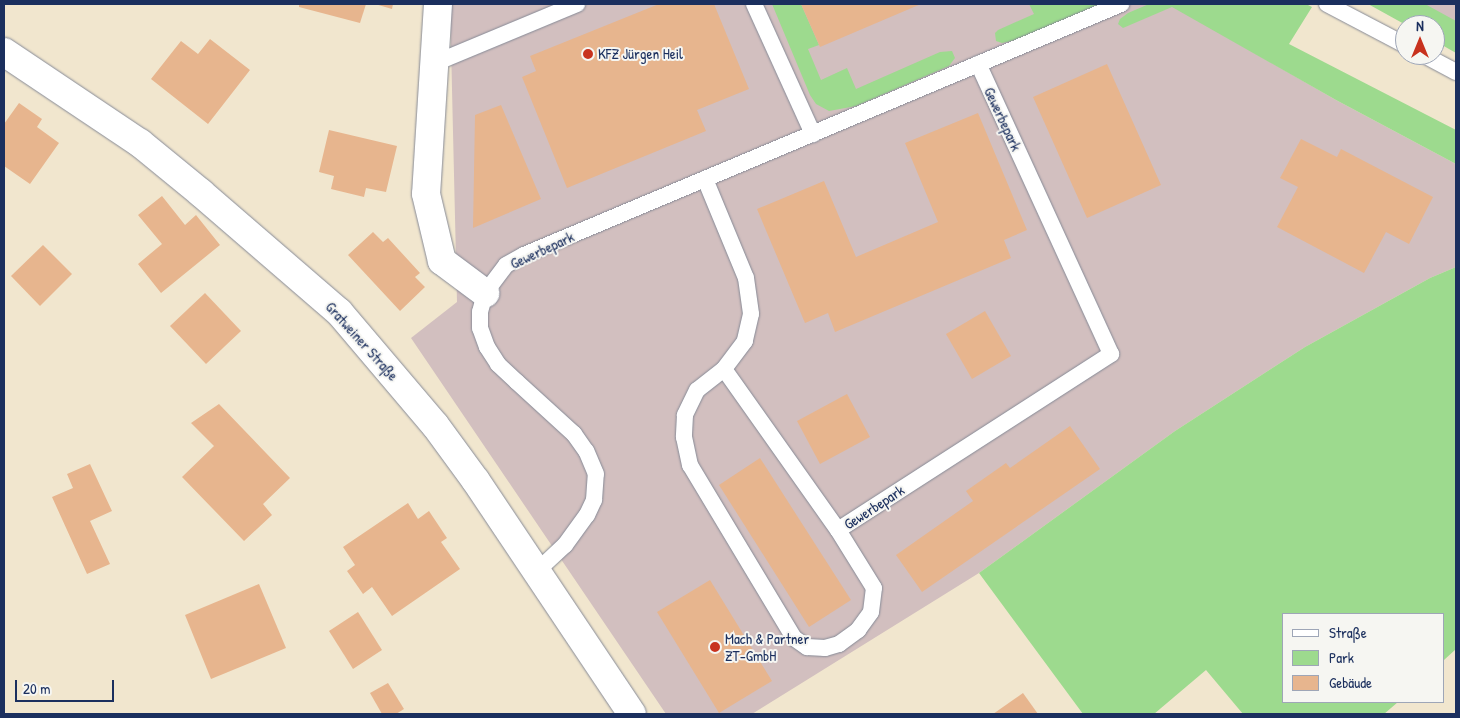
<!DOCTYPE html>
<html>
<head>
<meta charset="utf-8">
<style>
	body { margin:0 }
	#map { position:relative; width:1460px; height:718px; overflow:hidden; background:#f1e6ce; font-family:"Patrick Hand",sans-serif }
	div>[style] { position:absolute }
	.industrial>* { inset:0; background:#d2bfbf }
	.green>* { inset:0; background:#9dda8e }
	.building>* { inset:0; background:#e7b58e }
	.roads { filter:drop-shadow(0 0 1px #868a96) drop-shadow(0 0 1px #868a96) }
	.lane>* { height:16px; margin:-8px; padding:0 8px; transform-origin:8px; border-radius:8px; background:#fff }
	.street>* { height:28px; margin:-14px; padding:0 14px; transform-origin:14px; border-radius:14px; background:#fff }
	.secondary>* { height:28px; margin:-14px; padding:0 14px; transform-origin:14px; border-radius:14px; background:#fff }
	.dots>* { width:14px; height:14px; translate:-50% -50%; box-sizing:border-box; border:2px solid #f6f6f2; border-radius:50% }
	span { translate:-50% -50%; white-space:nowrap; text-align:center; line-height:1.15; -webkit-text-stroke:4px #f6f6f2; paint-order:stroke }
	.poi-label { font-size:15px; color:#1b2f5e }
	.left { translate:0 -50%; text-align:left }
	.street-label { font-size:15px; color:#1b2f5e }
	.frame { position:absolute; inset:0; border:5px solid #1b2f5e; pointer-events:none }
	.legend { position:absolute; left:1282px; top:613px; width:162px; height:90px; box-sizing:border-box; background:#f6f6f2; border:1px solid #9ea6b7; margin:0; padding:6px 9px; list-style:none; font-size:15px; color:#1b2f5e }
	.legend li { display:flex; align-items:center; gap:10px; height:25px }
	.legend b { width:25px; border:1px solid #9ea6b7 }
	.north { position:absolute; left:1395px; top:15px; width:50px; height:50px; box-sizing:border-box; background:#f6f6f2; border:1px solid #9ea6b7; border-radius:50%; rotate:0deg; font-size:14px; font-weight:700; line-height:20px; text-align:center; color:#1b2f5e }
	.north::after { content:''; display:block; margin:auto; width:18px; height:22px; background:#c8321e; clip-path:polygon(50% 0,100% 100%,50% 72%,0 100%) }
	.scale { position:absolute; left:15px; top:680px; width:99px; height:22px; box-sizing:border-box; border:2px solid #1b2f5e; border-top:0; padding-left:6px; font-size:15px; line-height:18px; white-space:nowrap; color:#1b2f5e; -webkit-text-stroke:4px #f6f6f2; paint-order:stroke }
</style>
</head>
<body>
<div id="map">
	<div class="industrial">
		<i style="clip-path:polygon(450px 4px,1169px 4px,1336px 100px,1456px 164px,1456px 267px,1430px 278px,1305px 347px,1175px 431px,979px 573px,752px 714px,666px 714px,411px 338px,457px 302px)"></i>
		<i style="clip-path:polygon(1397px 4px,1456px 4px,1456px 36px)"></i>
	</div>
	<div class="green">
		<i style="clip-path:polygon(772px 4px,801px 4px,819px 45px,808px 49px,821px 80px,847px 68px,856px 89px,940px 52px,952px 51px,955px 58px,949px 66px,856px 106px,829px 111px,816px 104px,810px 95px)"></i>
		<i style="clip-path:polygon(1029px 4px,1100px 4px,1016px 40px,1002px 43px,996px 41px,995px 33px,998px 30px,1034px 14px)"></i>
		<i style="clip-path:polygon(1149px 4px,1306px 4px,1312px 7px,1289px 44px,1456px 130px,1456px 164px,1336px 100px,1172px 7px,1123px 28px,1118px 24px,1120px 19px,1128px 13px)"></i>
		<i style="clip-path:polygon(1368px 4px,1425px 4px,1456px 21px,1456px 53px,1435px 41px,1435px 25px,1406px 25px)"></i>
		<i style="clip-path:polygon(1456px 267px,1456px 649px,1444px 660px,1444px 614px,1284px 614px,1284px 702px,1398px 702px,1384px 714px,1243px 714px,1206px 670px,1154px 714px,1083px 714px,979px 573px,1175px 431px,1305px 347px,1430px 278px)"></i>
	</div>
	<div class="building">
		<i style="clip-path:polygon(299px 4px,366px 4px,360px 23px,299px 7px)"></i>
		<i style="clip-path:polygon(375px 4px,393px 4px,392px 9px)"></i>
		<i style="clip-path:polygon(659px 4px,714px 4px,749px 89px,697px 110px,706px 131px,567px 188px,522px 77px,536px 71px,530px 56px)"></i>
		<i style="clip-path:polygon(801px 4px,921px 4px,820px 47px)"></i>
		<i style="clip-path:polygon(210px 39px,250px 70px,208px 124px,151px 79px,181px 41px,198px 54px)"></i>
		<i style="clip-path:polygon(1107px 64px,1161px 185px,1087px 218px,1033px 97px)"></i>
		<i style="clip-path:polygon(19px 103px,42px 119px,37px 127px,59px 143px,30px 184px,4px 166px,4px 124px)"></i>
		<i style="clip-path:polygon(501px 105px,541px 199px,473px 228px,475px 115px)"></i>
		<i style="clip-path:polygon(978px 113px,1027px 230px,1004px 240px,1011px 258px,835px 332px,828px 313px,805px 323px,757px 209px,824px 181px,856px 257px,938px 222px,905px 143px)"></i>
		<i style="clip-path:polygon(329px 130px,397px 146px,386px 192px,366px 188px,364px 197px,331px 189px,334px 176px,319px 172px)"></i>
		<i style="clip-path:polygon(1301px 139px,1337px 157px,1341px 149px,1433px 197px,1409px 244px,1386px 232px,1364px 273px,1277px 227px,1298px 187px,1280px 178px)"></i>
		<i style="clip-path:polygon(162px 196px,185px 225px,196px 215px,220px 245px,161px 293px,138px 264px,162px 244px,138px 215px)"></i>
		<i style="clip-path:polygon(373px 232px,383px 242px,388px 238px,420px 273px,415px 277px,425px 287px,400px 311px,348px 255px)"></i>
		<i style="clip-path:polygon(43px 245px,72px 274px,40px 306px,11px 276px)"></i>
		<i style="clip-path:polygon(205px 293px,241px 331px,206px 364px,170px 326px)"></i>
		<i style="clip-path:polygon(985px 311px,1011px 356px,972px 379px,946px 334px)"></i>
		<i style="clip-path:polygon(847px 394px,870px 437px,820px 464px,797px 421px)"></i>
		<i style="clip-path:polygon(219px 404px,290px 478px,263px 504px,272px 515px,244px 541px,182px 477px,214px 446px,191px 423px)"></i>
		<i style="clip-path:polygon(1070px 426px,1100px 469px,922px 592px,896px 555px,973px 501px,966px 491px,1006px 463px,1010px 468px)"></i>
		<i style="clip-path:polygon(760px 458px,851px 600px,809px 627px,719px 485px)"></i>
		<i style="clip-path:polygon(90px 464px,112px 511px,90px 521px,110px 564px,87px 574px,52px 497px,73px 488px,67px 474px)"></i>
		<i style="clip-path:polygon(408px 503px,418px 519px,429px 511px,447px 538px,441px 542px,460px 569px,392px 616px,372px 587px,363px 594px,347px 571px,355px 565px,343px 547px)"></i>
		<i style="clip-path:polygon(710px 580px,772px 681px,719px 713px,657px 612px)"></i>
		<i style="clip-path:polygon(259px 584px,286px 648px,211px 679px,185px 615px)"></i>
		<i style="clip-path:polygon(358px 612px,382px 650px,353px 669px,329px 631px)"></i>
		<i style="clip-path:polygon(388px 683px,404px 709px,396px 714px,382px 714px,370px 693px)"></i>
		<i style="clip-path:polygon(1023px 693px,1038px 714px,993px 714px)"></i>
	</div>
	<div class="roads">
		<div class="lane">
			<i style="left:754px;top:4px;width:143px;rotate:65.6deg"></i>
			<i style="left:1327px;top:4px;width:88px;rotate:27.7deg"></i>
			<i style="left:1424px;top:55px;width:36px;rotate:28deg"></i>
			<i style="left:435px;top:63px;width:154px;rotate:-22.6deg"></i>
			<i style="left:705px;top:179px;width:107px;rotate:67.5deg"></i>
			<i style="left:746px;top:278px;width:36px;rotate:82deg"></i>
			<i style="left:751px;top:314px;width:28px;rotate:103deg"></i>
			<i style="left:745px;top:341px;width:35px;rotate:127deg"></i>
			<i style="left:724px;top:369px;width:34px;rotate:142deg"></i>
			<i style="left:697px;top:390px;width:28px;rotate:116deg"></i>
			<i style="left:685px;top:415px;width:22px;rotate:93deg"></i>
			<i style="left:684px;top:437px;width:29px;rotate:78deg"></i>
			<i style="left:690px;top:465px;width:202px;rotate:59deg"></i>
			<i style="left:794px;top:638px;width:16px;rotate:35deg"></i>
			<i style="left:807px;top:647px;width:18px;rotate:3deg"></i>
			<i style="left:825px;top:648px;width:15px;rotate:-16deg"></i>
			<i style="left:839px;top:644px;width:24px;rotate:-36deg"></i>
			<i style="left:858px;top:630px;width:22px;rotate:-54deg"></i>
			<i style="left:871px;top:612px;width:24px;rotate:-83deg"></i>
			<i style="left:874px;top:588px;width:68px;rotate:-121.8deg"></i>
			<i style="left:838px;top:530px;width:325px;rotate:-32.8deg"></i>
			<i style="left:1111px;top:354px;width:319px;rotate:-114.6deg"></i>
			<i style="left:724px;top:369px;width:197px;rotate:54.7deg"></i>
			<i style="left:536px;top:572px;width:40px;rotate:-43deg"></i>
			<i style="left:565px;top:545px;width:37px;rotate:-54deg"></i>
			<i style="left:587px;top:515px;width:17px;rotate:-65deg"></i>
			<i style="left:594px;top:500px;width:26px;rotate:-86deg"></i>
			<i style="left:596px;top:474px;width:25px;rotate:-113deg"></i>
			<i style="left:586px;top:451px;width:21px;rotate:-125deg"></i>
			<i style="left:574px;top:434px;width:77px;rotate:-137.6deg"></i>
			<i style="left:517px;top:382px;width:26px;rotate:-137deg"></i>
			<i style="left:498px;top:364px;width:20px;rotate:-123deg"></i>
			<i style="left:487px;top:347px;width:20px;rotate:-110deg"></i>
			<i style="left:480px;top:328px;width:16px;rotate:-90deg"></i>
			<i style="left:480px;top:312px;width:20px;rotate:-75deg"></i>
			<i style="left:485px;top:293px;width:35px;rotate:-53deg"></i>
			<i style="left:506px;top:265px;width:21px;rotate:-29deg"></i>
			<i style="left:524px;top:255px;width:648px;rotate:-22.8deg"></i>
		</div>
		<div class="street">
			<i style="left:438px;top:4px;width:190px;rotate:93.6deg"></i>
			<i style="left:426px;top:194px;width:69px;rotate:76.6deg"></i>
			<i style="left:442px;top:261px;width:54px;rotate:36.7deg"></i>
		</div>
		<div class="secondary">
			<i style="left:4px;top:52px;width:164px;rotate:33.8deg"></i>
			<i style="left:140px;top:143px;width:79px;rotate:39.3deg"></i>
			<i style="left:201px;top:193px;width:182px;rotate:40.8deg"></i>
			<i style="left:339px;top:312px;width:148px;rotate:49.7deg"></i>
			<i style="left:435px;top:425px;width:69px;rotate:53.8deg"></i>
			<i style="left:476px;top:481px;width:280px;rotate:56.2deg"></i>
		</div>
	</div>
	<div class="dots">
		<i style="left:588px;top:54px;background:#c8321e"></i>
		<i style="left:715px;top:647px;background:#c8321e"></i>
	</div>
	<div class="poi-label">
		<span class="left" style="left:598px;top:54px">KFZ Jürgen Heil</span>
		<span class="left" style="left:725px;top:647px">Mach &amp; Partner<br>ZT-GmbH</span>
	</div>
	<div class="street-label">
		<span style="left:1003px;top:119px;rotate:65deg">Gewerbepark</span>
		<span style="left:542px;top:250px;rotate:-25deg">Gewerbepark</span>
		<span style="left:362px;top:341px;rotate:48deg">Gratweiner Straße</span>
		<span style="left:874px;top:507px;rotate:-33deg">Gewerbepark</span>
	</div>
	<div class="frame"></div>
	<ul class="legend">
	<li><b style="height:6px;background:#fff"></b>Straße</li>
	<li><b style="height:14px;background:#9dda8e"></b>Park</li>
	<li><b style="height:14px;background:#e7b58e"></b>Gebäude</li>
	</ul>
	<div class="north">N</div>
	<div class="scale">20 m</div>
</div>
</body>
</html>
